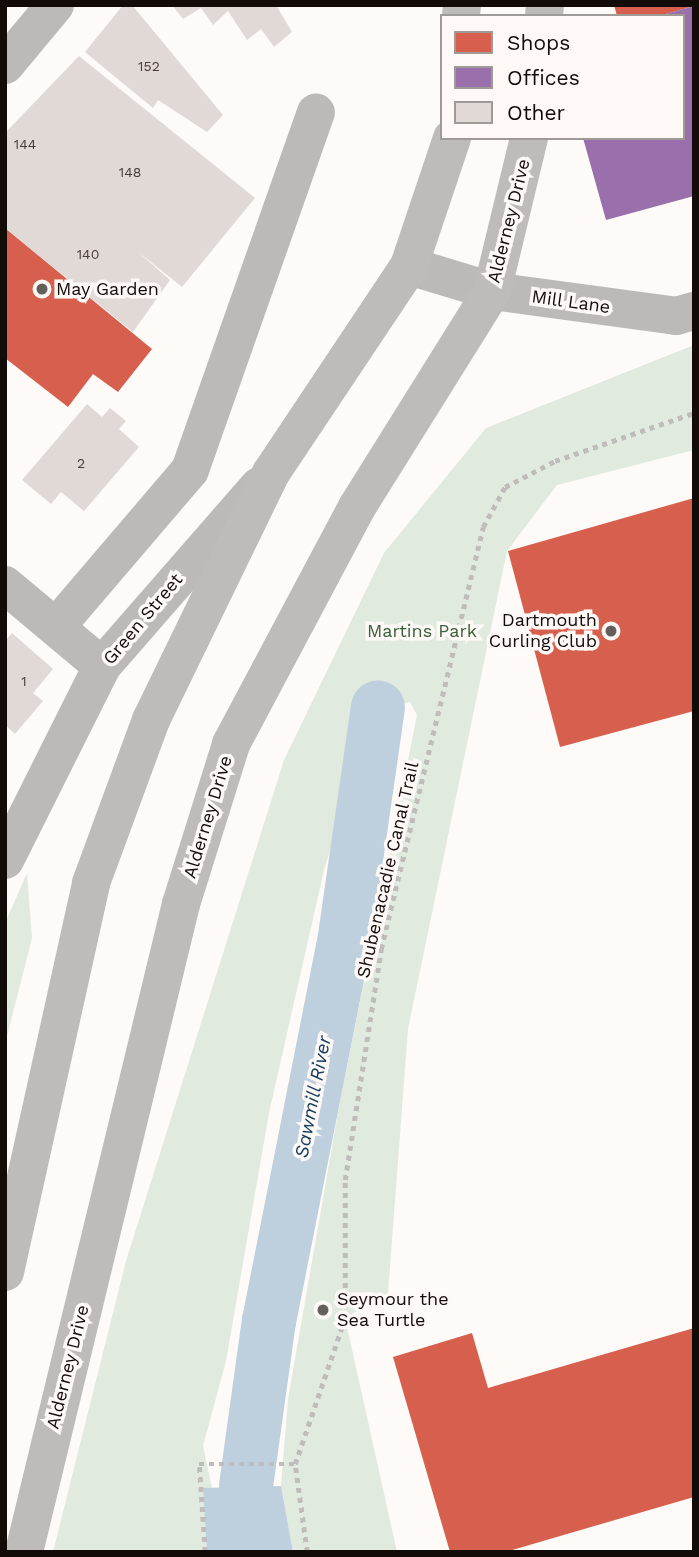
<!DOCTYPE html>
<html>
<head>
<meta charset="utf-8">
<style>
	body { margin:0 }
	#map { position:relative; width:699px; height:1557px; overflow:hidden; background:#fdfaf8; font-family:"Work Sans",sans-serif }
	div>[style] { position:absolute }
	.green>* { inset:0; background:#e0eade }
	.water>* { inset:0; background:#becfdd }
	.shops>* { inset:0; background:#d6604d }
	.offices>* { inset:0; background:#9970ab }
	.canal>* { height:54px; margin:-27px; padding:0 27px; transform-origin:27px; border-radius:27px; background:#becfdd }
	.building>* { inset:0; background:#e1d9d6 }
	.path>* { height:4.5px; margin-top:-2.25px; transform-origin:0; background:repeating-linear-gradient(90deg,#bfbdbb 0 5px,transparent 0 10px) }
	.minor>* { height:38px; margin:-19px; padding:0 19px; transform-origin:19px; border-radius:19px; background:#bcb9b7 }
	.major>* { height:38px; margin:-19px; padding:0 19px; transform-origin:19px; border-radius:19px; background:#bebbb8 }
	.dots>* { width:19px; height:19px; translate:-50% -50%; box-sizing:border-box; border:4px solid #fef9f7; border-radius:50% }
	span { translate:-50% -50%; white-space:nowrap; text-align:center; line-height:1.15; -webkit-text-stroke:7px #fef9f7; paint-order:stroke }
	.number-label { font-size:14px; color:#463e3c }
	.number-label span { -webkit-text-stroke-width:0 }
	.street-label { font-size:18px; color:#130b08 }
	.poi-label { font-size:18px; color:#130b08 }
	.left { translate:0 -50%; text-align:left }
	.right { translate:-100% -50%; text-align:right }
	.park-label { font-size:18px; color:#385e3a }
	.water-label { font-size:19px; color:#13405f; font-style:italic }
	.frame { position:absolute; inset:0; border:7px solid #130b08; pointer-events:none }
	.legend { position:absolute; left:440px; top:14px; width:245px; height:126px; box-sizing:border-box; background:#fef9f7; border:2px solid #a09a97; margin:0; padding:9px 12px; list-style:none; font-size:21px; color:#130b08 }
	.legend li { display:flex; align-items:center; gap:14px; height:35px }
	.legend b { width:35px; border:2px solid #a09a97 }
</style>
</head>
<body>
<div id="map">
	<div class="green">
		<i style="clip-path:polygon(694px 345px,694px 450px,557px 485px,507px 551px,408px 1029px,388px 1293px,345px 1318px,397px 1552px,293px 1552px,281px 1486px,288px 1399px,339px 1107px,417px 715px,410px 702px,388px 707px,366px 733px,324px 870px,269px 1113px,226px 1361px,203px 1446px,212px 1488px,203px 1489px,207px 1552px,53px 1552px,126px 1261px,284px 760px,384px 553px,486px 428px)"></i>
		<i style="clip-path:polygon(27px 873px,32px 938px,5px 1044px,5px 923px)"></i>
	</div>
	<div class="water">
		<i style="clip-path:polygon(281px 1486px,293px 1552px,207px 1552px,203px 1488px)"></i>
	</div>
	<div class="shops">
		<i style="clip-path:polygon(614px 5px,694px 5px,694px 6px,659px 16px,617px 16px)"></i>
		<i style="clip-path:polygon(5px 228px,152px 349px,118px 392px,93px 374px,68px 407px,5px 358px)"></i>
		<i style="clip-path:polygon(694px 498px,694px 711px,560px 747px,508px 551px)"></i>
		<i style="clip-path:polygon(694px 1328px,694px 1497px,505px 1552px,450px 1552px,393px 1357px,472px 1333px,488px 1388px)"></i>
	</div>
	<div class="offices">
		<i style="clip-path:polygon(694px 6px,694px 196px,606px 220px,583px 138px,683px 138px,683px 16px,662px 15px)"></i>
	</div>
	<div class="canal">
		<i style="left:246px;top:1486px;width:167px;rotate:-82.1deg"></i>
		<i style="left:269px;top:1321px;width:385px;rotate:-78.8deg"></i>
		<i style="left:344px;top:943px;width:238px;rotate:-81.8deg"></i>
	</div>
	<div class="building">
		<i style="clip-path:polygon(123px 5px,132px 5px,223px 115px,207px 132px,158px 100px,153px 108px,85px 52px)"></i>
		<i style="clip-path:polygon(172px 5px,276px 5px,292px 32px,274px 47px,261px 29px,247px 40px,228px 11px,213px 25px,201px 8px,183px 19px)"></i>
		<i style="clip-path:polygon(79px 56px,255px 198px,182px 287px,137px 251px,170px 280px,133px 332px,5px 228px,5px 133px)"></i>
		<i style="clip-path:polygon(87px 404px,102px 417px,110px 408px,126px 421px,119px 429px,139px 447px,84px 511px,61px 492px,51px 504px,22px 480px)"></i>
		<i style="clip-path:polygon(12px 633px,53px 669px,33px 693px,43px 701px,15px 734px,5px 725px,5px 641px)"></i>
	</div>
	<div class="path">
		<i style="left:205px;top:1552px;width:88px;rotate:-93.9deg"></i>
		<i style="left:199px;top:1464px;width:96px"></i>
		<i style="left:307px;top:1552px;width:89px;rotate:-97.8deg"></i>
		<i style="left:295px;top:1464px;width:154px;rotate:-71.1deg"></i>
		<i style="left:345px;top:1318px;width:138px;rotate:-90deg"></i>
		<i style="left:345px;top:1180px;width:234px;rotate:-81.1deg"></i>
		<i style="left:381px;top:949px;width:434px;rotate:-76.4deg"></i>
		<i style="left:483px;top:527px;width:46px;rotate:-61.2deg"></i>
		<i style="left:505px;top:487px;width:56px;rotate:-27.5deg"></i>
		<i style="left:555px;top:461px;width:147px;rotate:-19.1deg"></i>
	</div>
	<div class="minor">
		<i style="left:5px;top:65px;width:78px;rotate:-50.2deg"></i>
		<i style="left:409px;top:266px;width:87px;rotate:16.8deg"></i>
		<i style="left:492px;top:291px;width:186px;rotate:7.7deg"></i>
		<i style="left:676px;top:316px;width:19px;rotate:-16deg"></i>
		<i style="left:5px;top:585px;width:126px;rotate:39.9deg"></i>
		<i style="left:56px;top:627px;width:206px;rotate:-49.5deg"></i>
		<i style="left:190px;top:470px;width:379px;rotate:-70.6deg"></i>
		<i style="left:5px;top:860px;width:217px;rotate:-63.4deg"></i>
		<i style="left:102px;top:666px;width:239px;rotate:-48.9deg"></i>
	</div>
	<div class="major">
		<i style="left:461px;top:16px;width:11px;rotate:-85deg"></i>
		<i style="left:544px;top:16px;width:11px;rotate:-85deg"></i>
		<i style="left:5px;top:1272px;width:398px;rotate:-77.5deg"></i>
		<i style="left:91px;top:883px;width:174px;rotate:-69.8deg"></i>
		<i style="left:151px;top:720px;width:275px;rotate:-64.1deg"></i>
		<i style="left:271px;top:473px;width:249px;rotate:-56.3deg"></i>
		<i style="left:409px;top:266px;width:135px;rotate:-71.4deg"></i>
		<i style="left:24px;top:1552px;width:667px;rotate:-76.38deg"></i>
		<i style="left:181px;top:904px;width:168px;rotate:-72.6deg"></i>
		<i style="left:231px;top:744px;width:268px;rotate:-62deg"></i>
		<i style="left:357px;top:507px;width:255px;rotate:-58deg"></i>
		<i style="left:492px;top:291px;width:157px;rotate:-76.4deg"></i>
	</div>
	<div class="dots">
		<i style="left:42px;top:289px;background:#655f5c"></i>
		<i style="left:611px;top:631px;background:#655f5c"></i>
		<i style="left:323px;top:1310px;background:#655f5c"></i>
	</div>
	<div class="number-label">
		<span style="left:149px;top:66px">152</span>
		<span style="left:25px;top:144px">144</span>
		<span style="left:130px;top:172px">148</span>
		<span style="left:88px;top:254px">140</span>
		<span style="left:81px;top:463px">2</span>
		<span style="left:24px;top:681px">1</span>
	</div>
	<div class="street-label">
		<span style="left:509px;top:221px;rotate:-76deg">Alderney Drive</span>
		<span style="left:571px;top:302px;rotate:8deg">Mill Lane</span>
		<span style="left:143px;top:619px;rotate:-50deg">Green Street</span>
		<span style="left:208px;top:817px;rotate:-73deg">Alderney Drive</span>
		<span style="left:388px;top:870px;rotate:-77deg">Shubenacadie Canal Trail</span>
		<span style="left:68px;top:1367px;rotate:-76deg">Alderney Drive</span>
	</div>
	<div class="poi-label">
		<span class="left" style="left:56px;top:289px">May Garden</span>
		<span class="right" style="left:597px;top:631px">Dartmouth<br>Curling Club</span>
		<span class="left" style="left:337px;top:1310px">Seymour the<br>Sea Turtle</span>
	</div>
	<div class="park-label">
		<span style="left:422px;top:631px">Martins Park</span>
	</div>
	<div class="water-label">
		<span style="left:313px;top:1097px;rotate:-79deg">Sawmill River</span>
	</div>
	<div class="frame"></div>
	<ul class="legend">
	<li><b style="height:19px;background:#d6604d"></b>Shops</li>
	<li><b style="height:19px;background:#9970ab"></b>Offices</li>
	<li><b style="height:19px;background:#e1d9d6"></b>Other</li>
	</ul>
</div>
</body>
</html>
